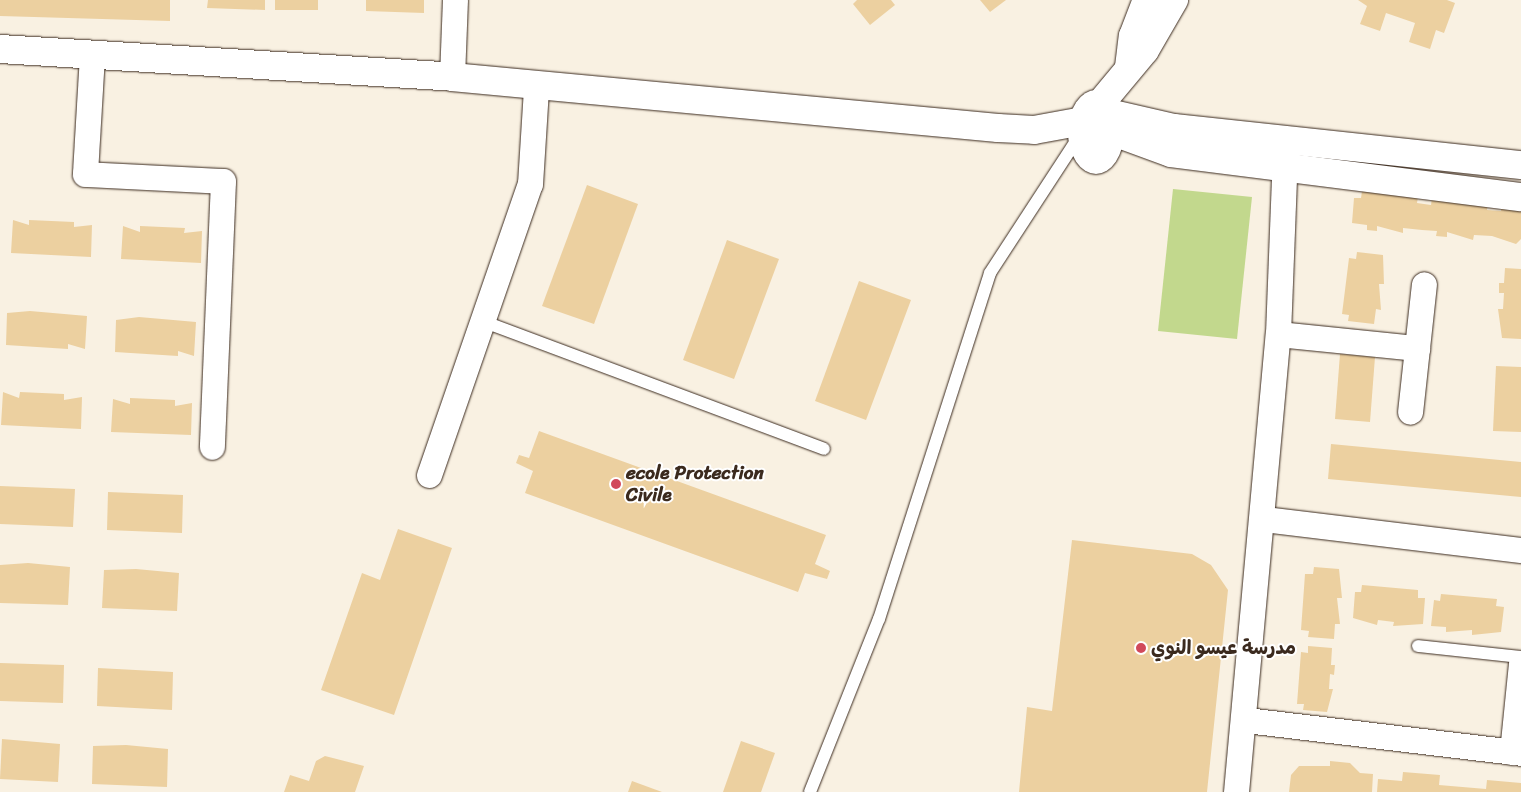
<!DOCTYPE html>
<html>
<head>
<meta charset="utf-8">
<style>
	body { margin:0 }
	#map { position:relative; width:1521px; height:792px; overflow:hidden; background:#f9f1e2; font-family:Sriracha,"Playpen Sans Arabic",sans-serif }
	div>[style] { position:absolute }
	.green>* { inset:0; background:#c2d88d }
	.building>* { inset:0; background:#ecd0a0 }
	.roads { filter:drop-shadow(0 0 1px #3b2a1e) drop-shadow(0 0 1px #3b2a1e) }
	.service>* { height:12px; margin:-6px; padding:0 6px; transform-origin:6px; border-radius:6px; background:#fff }
	.minor>* { height:25px; margin:-12.5px; padding:0 12.5px; transform-origin:12.5px; border-radius:12.5px; background:#fff }
	.tertiary>* { height:28px; margin:-14px; padding:0 14px; transform-origin:14px; border-radius:14px; background:#fff }
	.secondary>* { height:28px; margin:-14px; padding:0 14px; transform-origin:14px; border-radius:14px; background:#fff }
	.secondary>.ring { margin:-14px; padding:0; box-sizing:content-box; background:none; border:28px solid #fff; border-radius:50% }
	.dots>* { width:14px; height:14px; translate:-50% -50%; box-sizing:border-box; border:2px solid #fff; border-radius:50% }
	span { translate:-50% -50%; white-space:nowrap; text-align:center; line-height:1.15; -webkit-text-stroke:4px #fff; paint-order:stroke }
	.poi-label { font-size:19px; color:#3b2a1e; font-weight:700 }
	.left { translate:0 -50%; text-align:left }
</style>
</head>
<body>
<div id="map">
	<div class="green">
		<i style="clip-path:polygon(1173px 189px,1252px 197px,1237px 339px,1158px 331px)"></i>
	</div>
	<div class="building">
		<i style="clip-path:polygon(0 0,170px 0,170px 21px,0 16px)"></i>
		<i style="clip-path:polygon(208px 0,265px 0,265px 10px,207px 8px)"></i>
		<i style="clip-path:polygon(275px 0,318px 0,318px 10px,275px 10px)"></i>
		<i style="clip-path:polygon(366px 0,424px 0,424px 13px,366px 11px)"></i>
		<i style="clip-path:polygon(857px 0,891px 0,895px 5px,870px 25px,853px 4px)"></i>
		<i style="clip-path:polygon(980px 0,1006px 0,990px 12px)"></i>
		<i style="clip-path:polygon(1358px 0,1447px 0,1455px 3px,1444px 33px,1436px 30px,1430px 49px,1409px 42px,1415px 23px,1386px 13px,1380px 31px,1360px 24px,1367px 6px)"></i>
		<i style="clip-path:polygon(587px 185px,638px 204px,594px 324px,542px 306px)"></i>
		<i style="clip-path:polygon(1362px 191px,1418px 196px,1417px 203px,1431px 205px,1432px 197px,1488px 203px,1487px 210px,1501px 211px,1502px 204px,1521px 206px,1521px 239px,1516px 244px,1492px 236px,1474px 235px,1473px 240px,1447px 232px,1447px 237px,1436px 236px,1437px 231px,1422px 230px,1403px 228px,1403px 233px,1377px 226px,1377px 231px,1367px 230px,1367px 225px,1352px 223px,1354px 198px,1361px 198px)"></i>
		<i style="clip-path:polygon(13px 220px,29px 225px,29px 220px,74px 222px,74px 227px,92px 225px,91px 257px,11px 253px)"></i>
		<i style="clip-path:polygon(123px 226px,140px 232px,140px 226px,185px 228px,184px 233px,202px 231px,201px 263px,121px 259px)"></i>
		<i style="clip-path:polygon(727px 240px,779px 259px,734px 379px,683px 360px)"></i>
		<i style="clip-path:polygon(1357px 252px,1383px 255px,1384px 284px,1379px 284px,1381px 310px,1376px 309px,1374px 324px,1348px 321px,1349px 315px,1342px 314px,1349px 258px,1356px 259px)"></i>
		<i style="clip-path:polygon(1505px 268px,1521px 269px,1521px 339px,1502px 338px,1498px 309px,1503px 309px,1504px 293px,1499px 293px,1499px 283px,1504px 283px)"></i>
		<i style="clip-path:polygon(859px 281px,911px 300px,866px 420px,815px 401px)"></i>
		<i style="clip-path:polygon(30px 311px,87px 316px,85px 349px,68px 344px,68px 349px,6px 345px,7px 313px)"></i>
		<i style="clip-path:polygon(139px 317px,196px 322px,194px 356px,178px 351px,178px 356px,115px 352px,116px 320px)"></i>
		<i style="clip-path:polygon(1340px 354px,1375px 357px,1370px 422px,1335px 419px)"></i>
		<i style="clip-path:polygon(1496px 366px,1521px 367px,1521px 432px,1493px 431px)"></i>
		<i style="clip-path:polygon(3px 392px,19px 398px,20px 392px,64px 394px,64px 400px,82px 397px,81px 429px,1px 425px)"></i>
		<i style="clip-path:polygon(130px 398px,175px 400px,175px 406px,192px 403px,191px 435px,111px 432px,113px 399px,130px 404px)"></i>
		<i style="clip-path:polygon(539px 431px,826px 535px,815px 564px,830px 571px,827px 579px,805px 573px,798px 592px,525px 493px,533px 471px,516px 463px,519px 455px,529px 458px)"></i>
		<i style="clip-path:polygon(1331px 444px,1521px 462px,1521px 497px,1328px 479px)"></i>
		<i style="clip-path:polygon(0 486px,75px 489px,73px 527px,0 524px)"></i>
		<i style="clip-path:polygon(108px 492px,183px 495px,182px 533px,107px 530px)"></i>
		<i style="clip-path:polygon(398px 529px,452px 548px,394px 715px,321px 690px,362px 573px,380px 580px)"></i>
		<i style="clip-path:polygon(1072px 540px,1192px 554px,1211px 565px,1228px 590px,1207px 792px,1019px 792px,1027px 707px,1052px 711px)"></i>
		<i style="clip-path:polygon(28px 563px,70px 567px,68px 605px,0 603px,0 565px)"></i>
		<i style="clip-path:polygon(1314px 567px,1339px 569px,1342px 598px,1337px 598px,1340px 624px,1335px 624px,1334px 639px,1308px 637px,1309px 631px,1301px 630px,1305px 574px,1313px 574px)"></i>
		<i style="clip-path:polygon(136px 569px,179px 573px,177px 611px,102px 608px,104px 570px)"></i>
		<i style="clip-path:polygon(1362px 585px,1418px 590px,1418px 598px,1425px 598px,1423px 624px,1393px 626px,1394px 622px,1378px 620px,1377px 625px,1353px 618px,1355px 592px,1361px 592px)"></i>
		<i style="clip-path:polygon(1441px 594px,1497px 599px,1496px 606px,1504px 607px,1501px 632px,1472px 635px,1472px 630px,1446px 632px,1446px 627px,1431px 626px,1434px 600px,1440px 601px)"></i>
		<i style="clip-path:polygon(1308px 646px,1332px 648px,1331px 665px,1335px 665px,1334px 675px,1330px 674px,1329px 689px,1333px 689px,1327px 712px,1303px 710px,1304px 704px,1297px 704px,1301px 652px,1308px 653px)"></i>
		<i style="clip-path:polygon(0 663px,64px 665px,63px 703px,0 701px)"></i>
		<i style="clip-path:polygon(98px 668px,173px 672px,172px 710px,97px 706px)"></i>
		<i style="clip-path:polygon(2px 739px,60px 744px,58px 782px,0 779px)"></i>
		<i style="clip-path:polygon(741px 741px,775px 753px,761px 792px,723px 792px)"></i>
		<i style="clip-path:polygon(126px 745px,168px 749px,167px 787px,92px 784px,93px 746px)"></i>
		<i style="clip-path:polygon(325px 756px,364px 766px,355px 792px,284px 792px,290px 775px,309px 781px,316px 761px)"></i>
		<i style="clip-path:polygon(1330px 761px,1350px 763px,1360px 773px,1373px 774px,1372px 792px,1289px 792px,1291px 775px,1299px 766px,1330px 766px)"></i>
		<i style="clip-path:polygon(1403px 772px,1440px 775px,1439px 785px,1486px 789px,1487px 780px,1521px 783px,1521px 792px,1377px 792px,1378px 779px,1402px 781px)"></i>
		<i style="clip-path:polygon(632px 781px,662px 792px,628px 792px)"></i>
	</div>
	<div class="roads">
		<div class="service">
			<i style="left:482px;top:321px;width:365px;rotate:20.5deg"></i>
			<i style="left:1418px;top:646px;width:104px;rotate:6.1deg"></i>
			<i style="left:810px;top:792px;width:186px;rotate:-68.3deg"></i>
			<i style="left:879px;top:619px;width:363px;rotate:-72.2deg"></i>
			<i style="left:990px;top:273px;width:176px;rotate:-56.9deg"></i>
		</div>
		<div class="minor">
			<i style="left:92px;top:55px;width:119px;rotate:93.4deg"></i>
			<i style="left:85px;top:174px;width:138px;rotate:2.9deg"></i>
			<i style="left:223px;top:181px;width:266px;rotate:92.4deg"></i>
			<i style="left:452px;top:77px;width:77px;rotate:-87.8deg"></i>
			<i style="left:1278px;top:334px;width:140px;rotate:5.8deg"></i>
			<i style="left:1417px;top:348px;width:64px;rotate:96.2deg"></i>
			<i style="left:1417px;top:348px;width:64px;rotate:-83.8deg"></i>
			<i style="left:429px;top:475px;width:308px;rotate:-70.9deg"></i>
			<i style="left:530px;top:184px;width:96px;rotate:-86.4deg"></i>
			<i style="left:1264px;top:519px;width:259px;rotate:6.9deg"></i>
			<i style="left:1246px;top:720px;width:277px;rotate:6.8deg"></i>
			<i style="left:1512px;top:752px;width:89px;rotate:-84.2deg"></i>
			<i style="left:1236px;top:792px;width:460px;rotate:-84.8deg"></i>
			<i style="left:1278px;top:334px;width:186px;rotate:-87.8deg"></i>
		</div>
		<div class="tertiary">
			<i style="left:1108px;top:113px;width:68px;rotate:12.8deg"></i>
			<i style="left:1174px;top:128px;width:349px;rotate:6.1deg"></i>
			<i style="left:1103px;top:128px;width:72px;rotate:20.2deg"></i>
			<i style="left:1171px;top:153px;width:353px;rotate:7.2deg"></i>
		</div>
		<div class="secondary">
			<i style="left:0;top:49px;width:453px;rotate:3.5deg"></i>
			<i style="left:452px;top:77px;width:548px;rotate:5.34deg"></i>
			<i style="left:998px;top:128px;width:36px;rotate:3deg"></i>
			<i style="left:1034px;top:130px;width:50px;rotate:-10.4deg"></i>
			<i style="left:1129px;top:67px;width:31px;rotate:-83deg"></i>
			<i style="left:1133px;top:36px;width:39px;rotate:-69deg"></i>
			<i class="ring" style="left:1082px;top:104px;width:-2px;height:-2px"></i>
			<i style="left:1100px;top:104px;width:70px;rotate:-50.2deg"></i>
			<i style="left:1145px;top:50px;width:58px;rotate:-59.9deg"></i>
		</div>
	</div>
	<div class="dots">
		<i style="left:616px;top:484px;background:#d1495b"></i>
		<i style="left:1141px;top:648px;background:#d1495b"></i>
	</div>
	<div class="poi-label">
		<span class="left" style="left:626px;top:484px">ecole Protection<br>Civile</span>
		<span class="left" style="left:1151px;top:648px">مدرسة عيسو النوي</span>
	</div>
</div>
</body>
</html>
